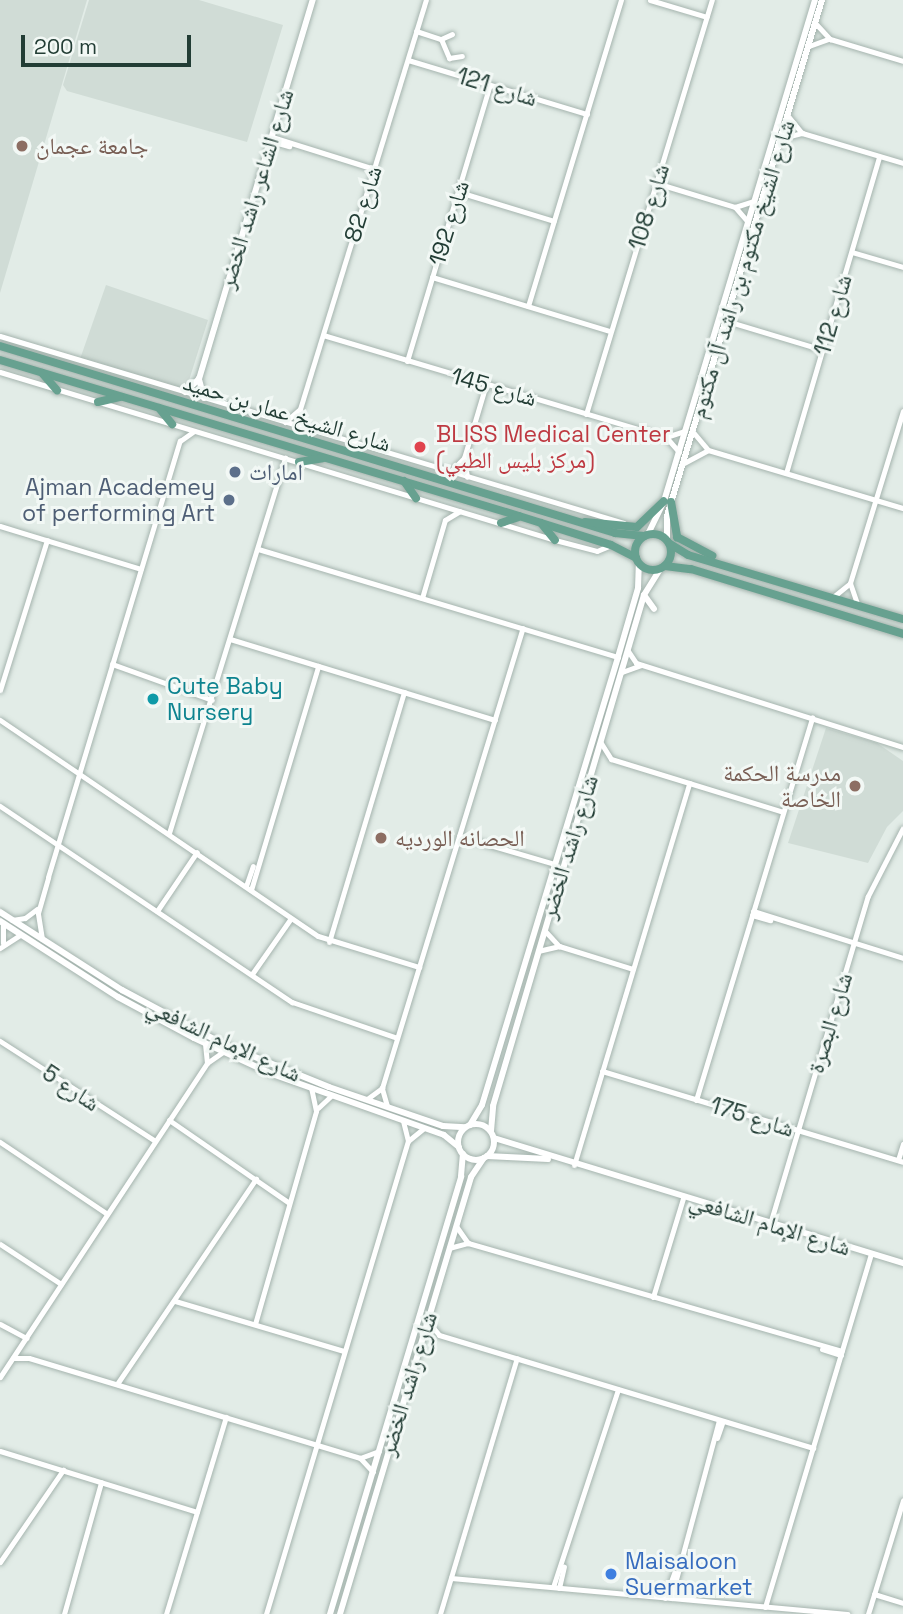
<!DOCTYPE html>
<html>
<head>
<meta charset="utf-8">
<style>
	body { margin:0 }
	#map { position:relative; width:903px; height:1614px; overflow:hidden; background:#e2ece7; font-family:"Space Grotesk","Noto Naskh Arabic",sans-serif }
	div>[style] { position:absolute }
	.built>* { inset:0; background:#d0dcd6 }
	.roads { filter:drop-shadow(0 0 2px #a5b4ae) drop-shadow(0 0 2px #a5b4ae) }
	.minor>* { height:5px; margin:-2.5px; padding:0 2.5px; transform-origin:2.5px; border-radius:2.5px; background:#fff }
	.tertiary>* { height:6px; margin:-3px; padding:0 3px; transform-origin:3px; border-radius:3px; background:#fff }
	.tertiary>.ring { margin:-3px; padding:0; box-sizing:content-box; background:none; border:6px solid #fff; border-radius:50% }
	.primary>* { height:8px; margin:-4px; padding:0 4px; transform-origin:4px; border-radius:4px; background:#67a190 }
	.primary>.ring { margin:-4px; padding:0; box-sizing:content-box; background:none; border:8px solid #67a190; border-radius:50% }
	.dots>* { width:19px; height:19px; translate:-50% -50%; box-sizing:border-box; border:4px solid #f2f8f5; border-radius:50% }
	span { translate:-50% -50%; white-space:nowrap; text-align:center; line-height:1.15; -webkit-text-stroke:6px #f2f8f5; paint-order:stroke }
	.street-label { font-size:23px; color:#223d35 }
	.education-label { font-size:23px; color:#785e54 }
	.left { translate:0 -50%; text-align:left }
	.right { translate:-100% -50%; text-align:right }
	.health-label { font-size:23px; color:#be3a42 }
	.service-label { font-size:23px; color:#4e5e75 }
	.culture-label { font-size:23px; color:#0d838f }
	.shop-label { font-size:23px; color:#366cbe }
	.scale { position:absolute; left:21px; top:35px; width:170px; height:32px; box-sizing:border-box; border:4px solid #223d35; border-top:0; padding-left:9px; font-size:21px; line-height:24px; white-space:nowrap; color:#223d35; -webkit-text-stroke:5px #f2f8f5; paint-order:stroke }
</style>
</head>
<body>
<div id="map">
	<div class="built">
		<i style="clip-path:polygon(0 0,87px 0,0 293px)"></i>
		<i style="clip-path:polygon(89px 0,199px 0,283px 25px,247px 142px,67px 91px,63px 85px)"></i>
		<i style="clip-path:polygon(106px 285px,208px 320px,185px 393px,80px 359px)"></i>
		<i style="clip-path:polygon(826px 728px,877px 743px,903px 761px,903px 811px,887px 827px,868px 863px,788px 843px)"></i>
	</div>
	<div class="roads">
		<div class="minor">
			<i style="left:650px;top:0;width:59px;rotate:16.6deg"></i>
			<i style="left:816px;top:24px;width:21px;rotate:47deg"></i>
			<i style="left:830px;top:39px;width:76px;rotate:16.8deg"></i>
			<i style="left:416px;top:31px;width:26px;rotate:18deg"></i>
			<i style="left:441px;top:39px;width:12px;rotate:-24deg"></i>
			<i style="left:441px;top:39px;width:21px;rotate:67deg"></i>
			<i style="left:449px;top:58px;width:13px;rotate:-9deg"></i>
			<i style="left:809px;top:46px;width:20px;rotate:-20deg"></i>
			<i style="left:408px;top:60px;width:187px;rotate:16.8deg"></i>
			<i style="left:788px;top:116px;width:22px;rotate:51deg"></i>
			<i style="left:272px;top:137px;width:107px;rotate:17.4deg"></i>
			<i style="left:782px;top:138px;width:21px;rotate:-14deg"></i>
			<i style="left:802px;top:133px;width:105px;rotate:16.5deg"></i>
			<i style="left:271px;top:141px;width:19px;rotate:16deg"></i>
			<i style="left:656px;top:183px;width:83px;rotate:16.9deg"></i>
			<i style="left:735px;top:207px;width:20px;rotate:49deg"></i>
			<i style="left:459px;top:192px;width:99px;rotate:17deg"></i>
			<i style="left:735px;top:207px;width:20px;rotate:-18deg"></i>
			<i style="left:852px;top:252px;width:53px;rotate:16.4deg"></i>
			<i style="left:432px;top:277px;width:186px;rotate:16.9deg"></i>
			<i style="left:528px;top:306px;width:320px;rotate:-73.1deg"></i>
			<i style="left:727px;top:321px;width:100px;rotate:16.8deg"></i>
			<i style="left:323px;top:335px;width:358px;rotate:16.6deg"></i>
			<i style="left:666px;top:437px;width:20px;rotate:-18deg"></i>
			<i style="left:0;top:336px;width:651px;rotate:16.68deg"></i>
			<i style="left:407px;top:361px;width:288px;rotate:-73.3deg"></i>
			<i style="left:0;top:372px;width:580px;rotate:16.84deg"></i>
			<i style="left:555px;top:540px;width:43px;rotate:14.7deg"></i>
			<i style="left:597px;top:551px;width:15px;rotate:-23deg"></i>
			<i style="left:586px;top:414px;width:433px;rotate:-73.1deg"></i>
			<i style="left:285px;top:422px;width:20px;rotate:-41deg"></i>
			<i style="left:300px;top:409px;width:428px;rotate:-72.9deg"></i>
			<i style="left:693px;top:432px;width:23px;rotate:50deg"></i>
			<i style="left:708px;top:450px;width:203px;rotate:16.6deg"></i>
			<i style="left:666px;top:437px;width:20px;rotate:49deg"></i>
			<i style="left:464px;top:458px;width:19px;rotate:81deg"></i>
			<i style="left:684px;top:463px;width:27px;rotate:-28deg"></i>
			<i style="left:450px;top:472px;width:20px;rotate:-45deg"></i>
			<i style="left:464px;top:458px;width:77px;rotate:-73.4deg"></i>
			<i style="left:786px;top:473px;width:330px;rotate:-73.6deg"></i>
			<i style="left:0;top:526px;width:147px;rotate:17deg"></i>
			<i style="left:258px;top:549px;width:376px;rotate:16.7deg"></i>
			<i style="left:850px;top:583px;width:24px;rotate:71deg"></i>
			<i style="left:833px;top:597px;width:22px;rotate:-39deg"></i>
			<i style="left:850px;top:583px;width:180px;rotate:-72.9deg"></i>
			<i style="left:422px;top:598px;width:81px;rotate:-73.6deg"></i>
			<i style="left:445px;top:520px;width:17px;rotate:-31deg"></i>
			<i style="left:230px;top:639px;width:277px;rotate:17deg"></i>
			<i style="left:628px;top:651px;width:14px;rotate:56deg"></i>
			<i style="left:636px;top:663px;width:280px;rotate:17.5deg"></i>
			<i style="left:112px;top:664px;width:106px;rotate:19.8deg"></i>
			<i style="left:622px;top:672px;width:20px;rotate:-20deg"></i>
			<i style="left:0;top:690px;width:157px;rotate:-72.6deg"></i>
			<i style="left:0;top:720px;width:384px;rotate:34.2deg"></i>
			<i style="left:318px;top:936px;width:106px;rotate:17.1deg"></i>
			<i style="left:601px;top:743px;width:19px;rotate:58deg"></i>
			<i style="left:611px;top:759px;width:180px;rotate:17.1deg"></i>
			<i style="left:0;top:806px;width:352px;rotate:33.9deg"></i>
			<i style="left:292px;top:1002px;width:111px;rotate:18.9deg"></i>
			<i style="left:169px;top:833px;width:393px;rotate:-72.8deg"></i>
			<i style="left:459px;top:836px;width:100px;rotate:16.3deg"></i>
			<i style="left:246px;top:886px;width:21px;rotate:-71deg"></i>
			<i style="left:251px;top:890px;width:234px;rotate:-73.3deg"></i>
			<i style="left:157px;top:911px;width:71px;rotate:-55.9deg"></i>
			<i style="left:753px;top:911px;width:157px;rotate:17.4deg"></i>
			<i style="left:752px;top:915px;width:19px;rotate:16deg"></i>
			<i style="left:12px;top:920px;width:13px;rotate:-9deg"></i>
			<i style="left:25px;top:918px;width:15px;rotate:-37deg"></i>
			<i style="left:545px;top:931px;width:21px;rotate:47deg"></i>
			<i style="left:559px;top:946px;width:77px;rotate:17.3deg"></i>
			<i style="left:42px;top:939px;width:26px;rotate:-99deg"></i>
			<i style="left:38px;top:913px;width:37px;rotate:-74deg"></i>
			<i style="left:48px;top:877px;width:456px;rotate:-73.2deg"></i>
			<i style="left:180px;top:441px;width:16px;rotate:-35deg"></i>
			<i style="left:329px;top:942px;width:261px;rotate:-73.3deg"></i>
			<i style="left:3px;top:943px;width:20px;rotate:-90deg"></i>
			<i style="left:0;top:948px;width:24px;rotate:-33deg"></i>
			<i style="left:538px;top:951px;width:22px;rotate:-13deg"></i>
			<i style="left:252px;top:974px;width:68px;rotate:-55.1deg"></i>
			<i style="left:0;top:1041px;width:184px;rotate:32.8deg"></i>
			<i style="left:205px;top:1044px;width:19px;rotate:84deg"></i>
			<i style="left:602px;top:1071px;width:314px;rotate:16.8deg"></i>
			<i style="left:367px;top:1099px;width:19px;rotate:-36deg"></i>
			<i style="left:696px;top:1100px;width:400px;rotate:-73.1deg"></i>
			<i style="left:387px;top:1106px;width:19px;rotate:-106deg"></i>
			<i style="left:382px;top:1088px;width:481px;rotate:-73deg"></i>
			<i style="left:318px;top:1108px;width:19px;rotate:-43deg"></i>
			<i style="left:169px;top:1120px;width:145px;rotate:34.6deg"></i>
			<i style="left:408px;top:1141px;width:19px;rotate:-39deg"></i>
			<i style="left:0;top:1142px;width:129px;rotate:33.9deg"></i>
			<i style="left:898px;top:1160px;width:17px;rotate:-73deg"></i>
			<i style="left:574px;top:1165px;width:399px;rotate:-73.2deg"></i>
			<i style="left:770px;top:1224px;width:342px;rotate:-73.4deg"></i>
			<i style="left:868px;top:896px;width:76px;rotate:-62.8deg"></i>
			<i style="left:456px;top:1226px;width:21px;rotate:55deg"></i>
			<i style="left:0;top:1244px;width:73px;rotate:33.3deg"></i>
			<i style="left:449px;top:1248px;width:20px;rotate:-15deg"></i>
			<i style="left:468px;top:1243px;width:389px;rotate:16.1deg"></i>
			<i style="left:653px;top:1297px;width:103px;rotate:-73.1deg"></i>
			<i style="left:175px;top:1301px;width:176px;rotate:16.5deg"></i>
			<i style="left:427px;top:1320px;width:19px;rotate:51deg"></i>
			<i style="left:439px;top:1335px;width:391px;rotate:16.8deg"></i>
			<i style="left:0;top:1324px;width:30px;rotate:28deg"></i>
			<i style="left:255px;top:1324px;width:222px;rotate:-74deg"></i>
			<i style="left:316px;top:1111px;width:24px;rotate:-102deg"></i>
			<i style="left:822px;top:1349px;width:20px;rotate:18deg"></i>
			<i style="left:13px;top:1358px;width:16px"></i>
			<i style="left:29px;top:1358px;width:346px;rotate:16.8deg"></i>
			<i style="left:360px;top:1458px;width:19px;rotate:47deg"></i>
			<i style="left:0;top:1377px;width:376px;rotate:-56.6deg"></i>
			<i style="left:207px;top:1063px;width:19px;rotate:-35deg"></i>
			<i style="left:117px;top:1384px;width:248px;rotate:-55.9deg"></i>
			<i style="left:717px;top:1438px;width:18px;rotate:-71deg"></i>
			<i style="left:0;top:1451px;width:206px;rotate:17.2deg"></i>
			<i style="left:360px;top:1458px;width:20px;rotate:-20deg"></i>
			<i style="left:0;top:1562px;width:112px;rotate:-55.6deg"></i>
			<i style="left:451px;top:1578px;width:398px;rotate:5.2deg"></i>
			<i style="left:553px;top:1587px;width:208px;rotate:-71.8deg"></i>
			<i style="left:559px;top:1588px;width:22px;rotate:-77deg"></i>
			<i style="left:874px;top:1594px;width:30px;rotate:17deg"></i>
			<i style="left:665px;top:1598px;width:27px;rotate:-70deg"></i>
			<i style="left:671px;top:1598px;width:184px;rotate:-74.9deg"></i>
			<i style="left:765px;top:1607px;width:369px;rotate:-73.3deg"></i>
			<i style="left:64px;top:1614px;width:137px;rotate:-74.3deg"></i>
			<i style="left:166px;top:1614px;width:206px;rotate:-73.1deg"></i>
			<i style="left:266px;top:1614px;width:494px;rotate:-73.3deg"></i>
			<i style="left:408px;top:1141px;width:21px;rotate:-104deg"></i>
			<i style="left:440px;top:1614px;width:267px;rotate:-73.3deg"></i>
			<i style="left:868px;top:1614px;width:119px;rotate:-72.9deg"></i>
		</div>
		<div class="tertiary">
			<i style="left:185px;top:392px;width:18px;rotate:-43deg"></i>
			<i style="left:204px;top:398px;width:20px;rotate:-105deg"></i>
			<i style="left:199px;top:379px;width:396px;rotate:-73.3deg"></i>
			<i style="left:648px;top:534px;width:37px;rotate:-64deg"></i>
			<i style="left:664px;top:501px;width:523px;rotate:-73.23deg"></i>
			<i style="left:667px;top:539px;width:23px;rotate:-90deg"></i>
			<i style="left:667px;top:516px;width:539px;rotate:-73.28deg"></i>
			<i style="left:644px;top:595px;width:17px;rotate:54deg"></i>
			<i style="left:0;top:912px;width:145px;rotate:32.6deg"></i>
			<i style="left:122px;top:990px;width:115px;rotate:28.1deg"></i>
			<i style="left:223px;top:1044px;width:114px;rotate:22.1deg"></i>
			<i style="left:329px;top:1087px;width:120px;rotate:18.9deg"></i>
			<i style="left:443px;top:1126px;width:22px;rotate:3deg"></i>
			<i style="left:0;top:921px;width:140px;rotate:32.8deg"></i>
			<i style="left:118px;top:997px;width:86px;rotate:28.3deg"></i>
			<i style="left:194px;top:1038px;width:86px;rotate:24.8deg"></i>
			<i style="left:272px;top:1074px;width:182px;rotate:19.5deg"></i>
			<i style="left:444px;top:1135px;width:19px;rotate:39deg"></i>
			<i class="ring" style="left:458px;top:1124px;width:30px;height:30px"></i>
			<i style="left:470px;top:1125px;width:23px;rotate:-59deg"></i>
			<i style="left:482px;top:1105px;width:468px;rotate:-73.1deg"></i>
			<i style="left:618px;top:657px;width:72px;rotate:-73.8deg"></i>
			<i style="left:638px;top:588px;width:25px;rotate:-88deg"></i>
			<i style="left:491px;top:1131px;width:25px;rotate:-85deg"></i>
			<i style="left:493px;top:1106px;width:533px;rotate:-73.54deg"></i>
			<i style="left:644px;top:595px;width:31px;rotate:-58deg"></i>
			<i style="left:494px;top:1138px;width:428px;rotate:17deg"></i>
			<i style="left:487px;top:1156px;width:61px;rotate:2.8deg"></i>
			<i style="left:330px;top:1614px;width:457px;rotate:-73.3deg"></i>
			<i style="left:461px;top:1176px;width:22px;rotate:-85deg"></i>
			<i style="left:340px;top:1614px;width:456px;rotate:-73.3deg"></i>
			<i style="left:471px;top:1177px;width:23px;rotate:-56deg"></i>
		</div>
		<div class="primary">
			<i style="left:0;top:346px;width:643px;rotate:16.91deg"></i>
			<i style="left:615px;top:533px;width:29px;rotate:6deg"></i>
			<i style="left:0;top:360px;width:542px;rotate:16.73deg"></i>
			<i style="left:519px;top:516px;width:96px;rotate:17.5deg"></i>
			<i style="left:611px;top:545px;width:28px;rotate:27deg"></i>
			<i style="left:42px;top:373px;width:23px;rotate:49deg"></i>
			<i style="left:98px;top:402px;width:22px;rotate:-13deg"></i>
			<i style="left:159px;top:408px;width:21px;rotate:51deg"></i>
			<i style="left:299px;top:462px;width:24px;rotate:-9deg"></i>
			<i style="left:404px;top:481px;width:21px;rotate:55deg"></i>
			<i style="left:671px;top:502px;width:36px;rotate:80deg"></i>
			<i style="left:677px;top:537px;width:40px;rotate:28deg"></i>
			<i style="left:585px;top:522px;width:52px;rotate:5.5deg"></i>
			<i style="left:637px;top:527px;width:37px;rotate:-44deg"></i>
			<i style="left:501px;top:523px;width:18px;rotate:-19deg"></i>
			<i style="left:541px;top:523px;width:22px;rotate:51deg"></i>
			<i class="ring" style="left:635px;top:534px;width:28px;height:28px"></i>
			<i style="left:670px;top:544px;width:21px;rotate:31deg"></i>
			<i style="left:688px;top:555px;width:224px;rotate:16.6deg"></i>
			<i style="left:665px;top:566px;width:26px;rotate:7deg"></i>
			<i style="left:691px;top:569px;width:222px;rotate:17deg"></i>
		</div>
	</div>
	<div class="dots">
		<i style="left:22px;top:146px;background:#8d6e63"></i>
		<i style="left:420px;top:447px;background:#e0444e"></i>
		<i style="left:235px;top:472px;background:#5c6f8a"></i>
		<i style="left:229px;top:500px;background:#5c6f8a"></i>
		<i style="left:153px;top:699px;background:#0f9aa8"></i>
		<i style="left:855px;top:786px;background:#8d6e63"></i>
		<i style="left:381px;top:838px;background:#8d6e63"></i>
		<i style="left:611px;top:1574px;background:#3f7fe0"></i>
	</div>
	<div class="street-label">
		<span style="left:497px;top:87px;rotate:17deg">شارع 121</span>
		<span style="left:256px;top:189px;rotate:-73deg">شارع الشاعر راشد الخضر</span>
		<span style="left:363px;top:204px;rotate:-73deg">شارع 82</span>
		<span style="left:649px;top:207px;rotate:-73deg">شارع 108</span>
		<span style="left:449px;top:223px;rotate:-73deg">شارع 192</span>
		<span style="left:742px;top:269px;rotate:-73deg">شارع الشيخ مكتوم بن راشد آل مكتوم</span>
		<span style="left:833px;top:315px;rotate:-74deg">شارع 112</span>
		<span style="left:494px;top:387px;rotate:16deg">شارع 145</span>
		<span style="left:287px;top:413px;rotate:17deg">شارع الشيخ عمار بن حميد</span>
		<span style="left:569px;top:847px;rotate:-73deg">شارع راشد الخضر</span>
		<span style="left:830px;top:1023px;rotate:-73deg">شارع البصرة</span>
		<span style="left:224px;top:1040px;rotate:25deg">شارع الإمام الشافعي</span>
		<span style="left:71px;top:1088px;rotate:34deg">شارع 5</span>
		<span style="left:752px;top:1117px;rotate:17deg">شارع 175</span>
		<span style="left:770px;top:1224px;rotate:17deg">شارع الإمام الشافعي</span>
		<span style="left:408px;top:1384px;rotate:-73deg">شارع راشد الخضر</span>
	</div>
	<div class="education-label">
		<span class="left" style="left:36px;top:146px">جامعة عجمان</span>
		<span class="right" style="left:841px;top:786px">مدرسة الحكمة<br>الخاصة</span>
		<span class="left" style="left:395px;top:838px">الحصانه الورديه</span>
	</div>
	<div class="health-label">
		<span class="left" style="left:436px;top:447px">BLISS Medical Center<br>(مركز بليس الطبي)</span>
	</div>
	<div class="service-label">
		<span class="left" style="left:249px;top:472px">امارات</span>
		<span class="right" style="left:215px;top:500px">Ajman Academey<br>of performing Art</span>
	</div>
	<div class="culture-label">
		<span class="left" style="left:167px;top:699px">Cute Baby<br>Nursery</span>
	</div>
	<div class="shop-label">
		<span class="left" style="left:625px;top:1574px">Maisaloon<br>Suermarket</span>
	</div>
	<div class="scale">200 m</div>
</div>
</body>
</html>
